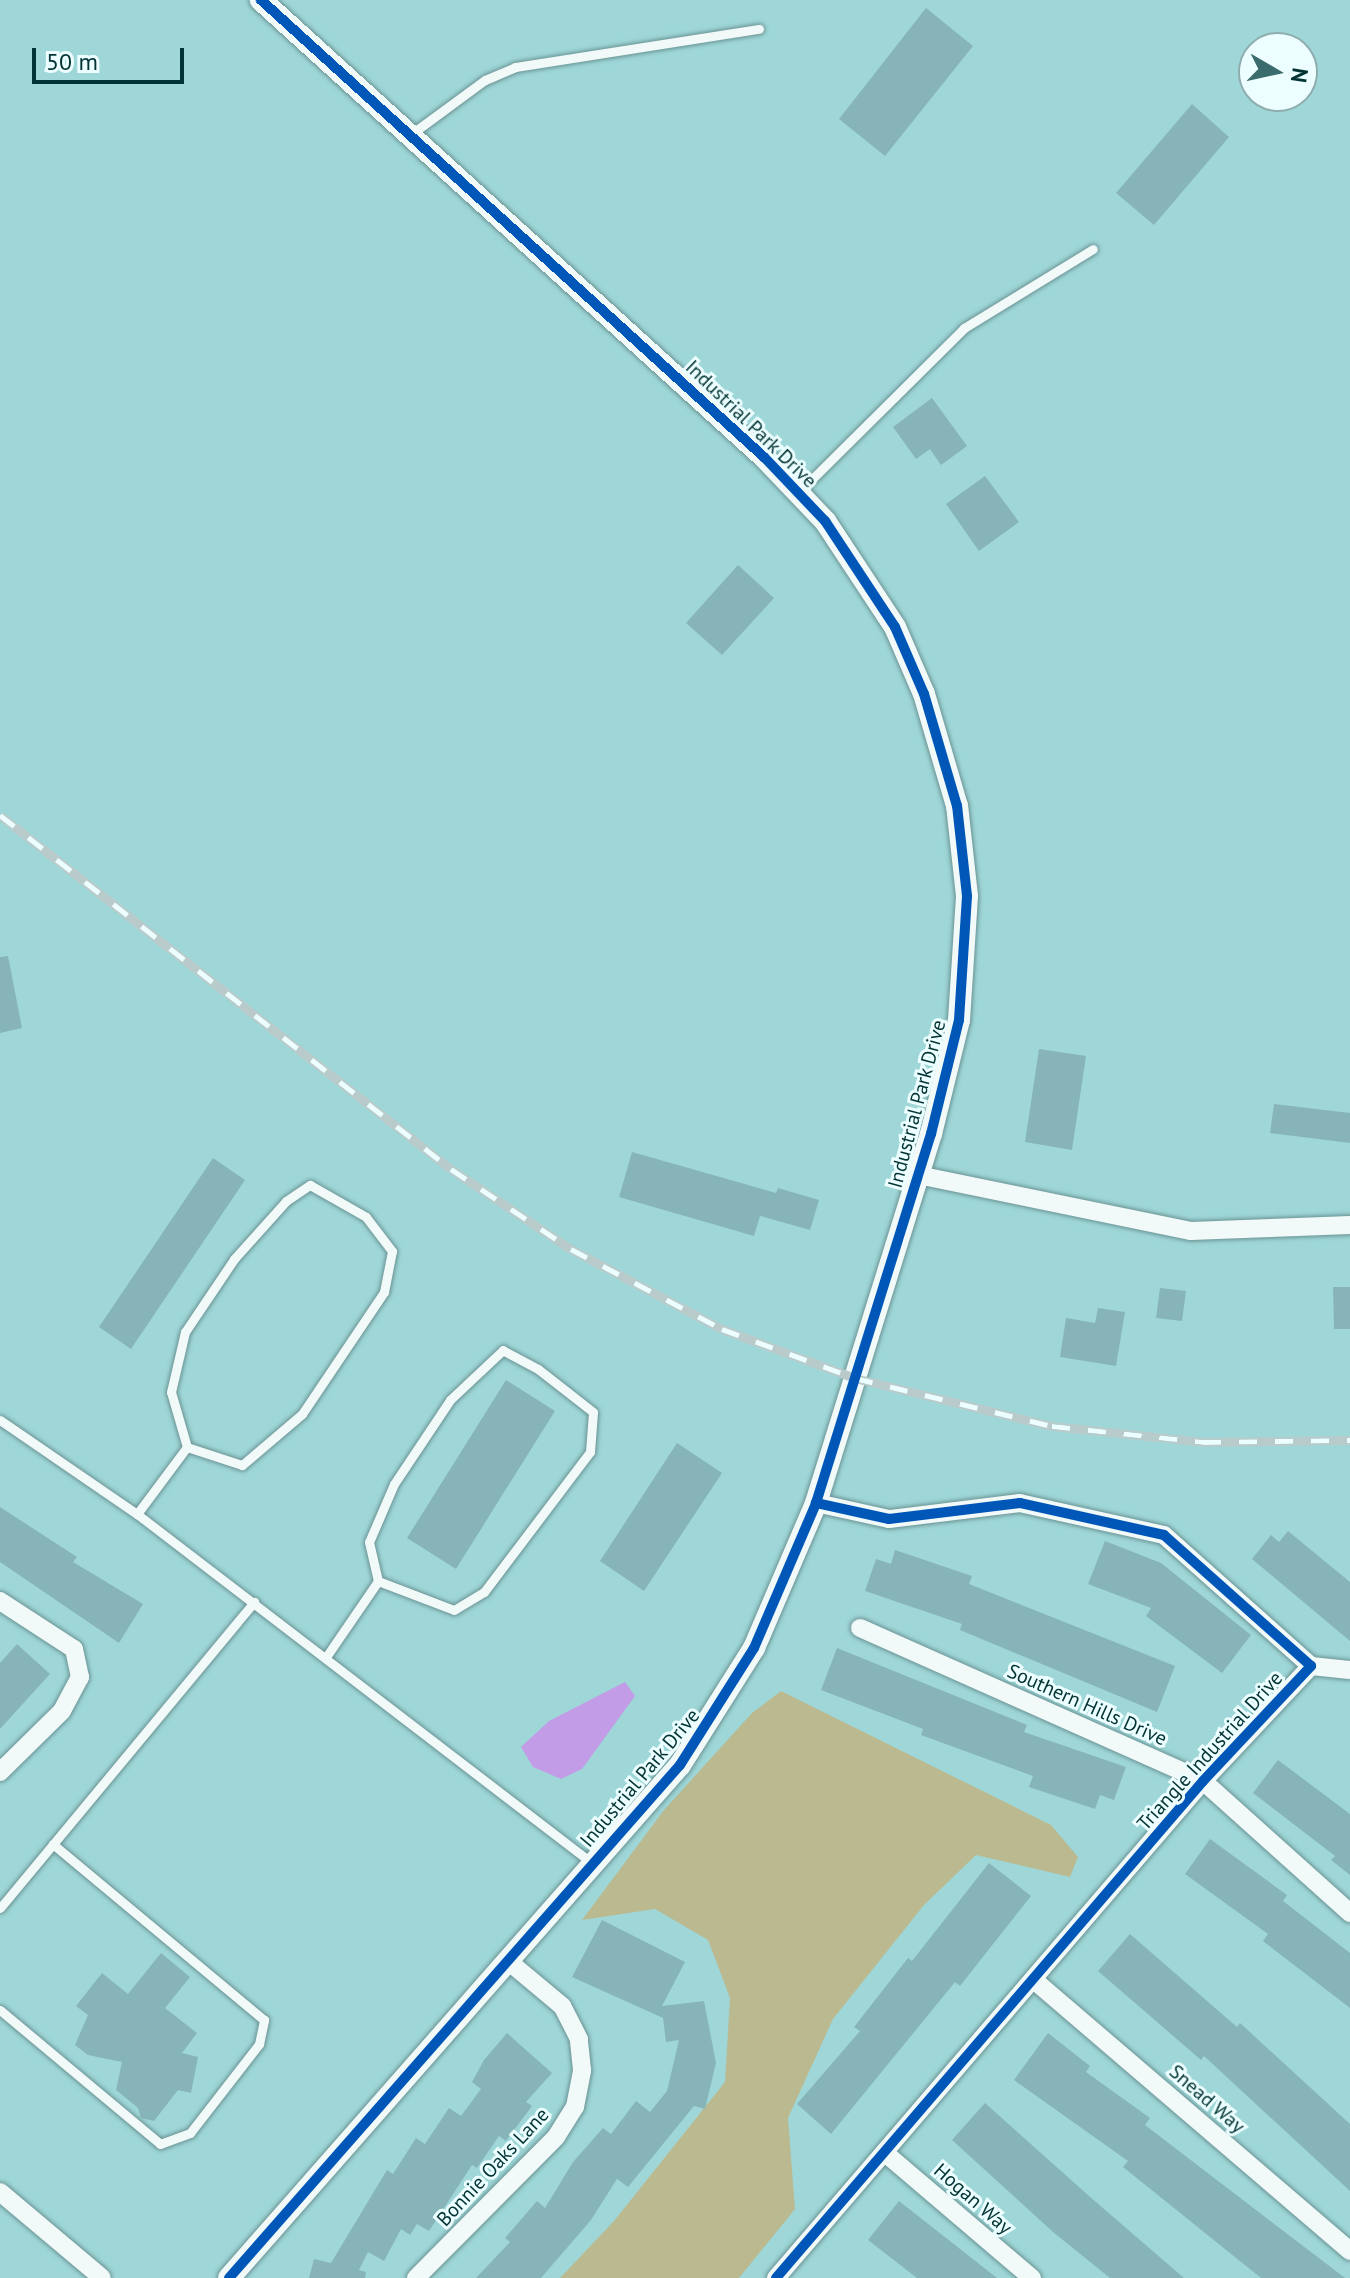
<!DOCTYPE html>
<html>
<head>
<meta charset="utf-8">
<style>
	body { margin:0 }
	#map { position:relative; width:1350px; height:2278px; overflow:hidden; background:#9fd7d8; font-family:"PT Sans",sans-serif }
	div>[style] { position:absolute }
	.green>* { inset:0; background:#bab98f }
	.water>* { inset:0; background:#c29ce6 }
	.building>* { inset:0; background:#87b4b9 }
	.roads { filter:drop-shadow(0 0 2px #6b9394) drop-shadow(0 0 2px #6b9394) }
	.service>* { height:9px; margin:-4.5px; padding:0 4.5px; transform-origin:4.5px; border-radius:4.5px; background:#f1f9f9 }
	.minor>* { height:18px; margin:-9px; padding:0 9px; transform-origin:9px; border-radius:9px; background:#f1f9f9 }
	.tertiary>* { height:22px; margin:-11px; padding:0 11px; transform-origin:11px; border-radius:11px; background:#f1f9f9 }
	.rail>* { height:9px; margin-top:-4.5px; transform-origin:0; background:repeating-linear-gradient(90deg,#ecfeff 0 18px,#b9caca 0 36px); box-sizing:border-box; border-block:2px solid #b9caca }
	.cycleway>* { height:10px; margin:-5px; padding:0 5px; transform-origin:5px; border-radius:5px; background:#0057b8 }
	span { translate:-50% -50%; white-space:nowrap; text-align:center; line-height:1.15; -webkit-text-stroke:6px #ecfeff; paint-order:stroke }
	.street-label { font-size:20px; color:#033334 }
	.north { position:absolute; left:1238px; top:32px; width:80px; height:80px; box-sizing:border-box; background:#ecfeff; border:2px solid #8fadae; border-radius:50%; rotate:99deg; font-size:22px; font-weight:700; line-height:32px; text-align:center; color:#033334 }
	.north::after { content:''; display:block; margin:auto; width:28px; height:36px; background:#3a6c6d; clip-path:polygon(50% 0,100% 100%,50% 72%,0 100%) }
	.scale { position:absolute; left:32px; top:48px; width:152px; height:36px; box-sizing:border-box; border:4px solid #033334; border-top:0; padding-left:10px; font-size:24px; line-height:28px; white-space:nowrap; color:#033334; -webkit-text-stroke:6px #ecfeff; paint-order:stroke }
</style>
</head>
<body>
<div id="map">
	<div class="green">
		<i style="clip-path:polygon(781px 1691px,1051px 1825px,1078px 1857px,1070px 1877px,976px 1855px,924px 1905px,833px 2019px,788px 2118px,795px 2209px,739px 2278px,560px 2278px,614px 2221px,725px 2082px,730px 1998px,708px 1940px,655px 1909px,582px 1920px,664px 1810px,752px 1713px)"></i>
	</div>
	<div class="water">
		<i style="clip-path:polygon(625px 1682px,635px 1696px,582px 1769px,561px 1779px,533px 1767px,521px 1747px,549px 1721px)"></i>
	</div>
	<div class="building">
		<i style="clip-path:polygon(926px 8px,973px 46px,885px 156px,839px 119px)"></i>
		<i style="clip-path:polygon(1192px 104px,1229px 137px,1154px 225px,1116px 193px)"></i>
		<i style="clip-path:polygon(932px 398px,967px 446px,941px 465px,930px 449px,916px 459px,893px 427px)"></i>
		<i style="clip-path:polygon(985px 476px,1019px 522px,979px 551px,946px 504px)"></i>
		<i style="clip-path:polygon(738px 565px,774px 598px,722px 655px,686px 623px)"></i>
		<i style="clip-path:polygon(8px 956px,22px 1028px,0 1033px,0 957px)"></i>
		<i style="clip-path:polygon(1039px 1049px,1086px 1056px,1072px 1150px,1025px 1142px)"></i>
		<i style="clip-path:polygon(1274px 1104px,1350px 1113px,1350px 1143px,1270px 1133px)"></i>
		<i style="clip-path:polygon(632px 1152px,776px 1193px,778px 1188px,819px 1200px,810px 1230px,760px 1216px,754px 1236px,619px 1197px)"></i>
		<i style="clip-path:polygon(213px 1158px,245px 1180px,131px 1349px,99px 1327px)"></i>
		<i style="clip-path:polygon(1333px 1287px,1350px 1287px,1350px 1329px,1334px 1329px)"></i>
		<i style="clip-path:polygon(1160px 1288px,1186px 1291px,1182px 1321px,1156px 1318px)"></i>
		<i style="clip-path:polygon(1098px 1308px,1125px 1312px,1116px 1366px,1060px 1357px,1066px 1318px,1095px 1323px)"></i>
		<i style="clip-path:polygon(506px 1380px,555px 1411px,456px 1569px,407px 1538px)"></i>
		<i style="clip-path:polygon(677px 1443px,722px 1473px,644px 1591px,600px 1561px)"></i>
		<i style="clip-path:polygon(0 1507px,77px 1557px,73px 1562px,143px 1604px,119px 1643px,0 1562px)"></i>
		<i style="clip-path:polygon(1288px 1531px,1350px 1582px,1350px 1641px,1252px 1559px,1271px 1535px,1279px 1542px)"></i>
		<i style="clip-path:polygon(1105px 1541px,1161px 1563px,1251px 1635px,1222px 1673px,1146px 1616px,1151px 1608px,1088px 1584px)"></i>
		<i style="clip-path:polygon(895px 1550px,972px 1576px,969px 1584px,1175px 1666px,1157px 1712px,960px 1630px,962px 1624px,865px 1591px,876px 1559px,891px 1564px)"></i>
		<i style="clip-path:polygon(17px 1644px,50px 1674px,0 1729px,0 1663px)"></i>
		<i style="clip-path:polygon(837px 1648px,1027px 1725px,1024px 1732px,1126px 1767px,1114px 1800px,1100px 1795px,1095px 1809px,1029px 1787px,1033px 1776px,921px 1735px,923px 1729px,821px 1690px)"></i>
		<i style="clip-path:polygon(1278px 1760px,1350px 1814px,1350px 1875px,1331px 1860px,1335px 1856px,1253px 1793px)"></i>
		<i style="clip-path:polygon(1210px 1839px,1287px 1895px,1283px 1901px,1350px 1953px,1350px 2008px,1263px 1941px,1268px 1934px,1185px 1874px)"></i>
		<i style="clip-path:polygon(989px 1863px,1031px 1896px,960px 1986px,955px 1982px,831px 2134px,797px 2104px,860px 2031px,854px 2027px,908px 1958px,912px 1961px)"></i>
		<i style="clip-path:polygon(602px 1920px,685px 1962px,662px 2006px,704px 2001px,716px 2063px,705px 2109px,694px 2106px,628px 2187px,617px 2179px,591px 2220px,541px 2278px,476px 2278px,510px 2242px,505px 2238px,537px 2201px,545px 2208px,573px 2162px,603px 2128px,611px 2134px,636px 2101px,650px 2112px,667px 2091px,679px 2040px,666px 2042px,663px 2018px,572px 1977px)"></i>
		<i style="clip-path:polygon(1130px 1934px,1237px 2027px,1240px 2023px,1350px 2124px,1350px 2191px,1204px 2056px,1201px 2060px,1098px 1971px)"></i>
		<i style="clip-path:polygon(161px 1953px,190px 1977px,165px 2008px,197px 2033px,182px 2053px,198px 2057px,191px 2093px,178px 2090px,154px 2121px,141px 2118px,138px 2108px,116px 2090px,122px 2062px,88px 2055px,75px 2045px,88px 2015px,76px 2006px,102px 1973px,128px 1994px)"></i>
		<i style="clip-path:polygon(507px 2033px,552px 2073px,526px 2102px,532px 2106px,506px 2141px,499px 2136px,477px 2168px,472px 2165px,429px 2231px,417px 2224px,410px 2235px,401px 2229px,384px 2261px,368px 2252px,359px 2270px,366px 2272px,365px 2278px,309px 2278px,314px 2259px,331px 2263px,387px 2170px,393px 2174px,416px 2138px,425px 2144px,449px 2108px,461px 2116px,481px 2089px,472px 2082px,484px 2060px)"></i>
		<i style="clip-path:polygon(1048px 2033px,1090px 2066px,1086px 2072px,1150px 2118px,1145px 2125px,1345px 2278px,1261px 2278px,1123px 2167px,1128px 2161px,1014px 2080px)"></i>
		<i style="clip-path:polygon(985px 2103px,1089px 2196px,1184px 2278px,1110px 2278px,1053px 2232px,952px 2140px)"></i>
		<i style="clip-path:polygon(899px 2201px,997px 2278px,917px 2278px,868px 2240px)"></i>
	</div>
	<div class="roads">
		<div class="service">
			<i style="left:410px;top:135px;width:93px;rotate:-36.3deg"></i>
			<i style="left:485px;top:80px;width:33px;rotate:-23deg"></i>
			<i style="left:515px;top:67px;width:247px;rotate:-8.9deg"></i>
			<i style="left:798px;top:493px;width:234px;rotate:-44.8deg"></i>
			<i style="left:964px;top:328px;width:151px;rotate:-31.5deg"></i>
			<i style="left:0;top:1420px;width:166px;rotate:34.5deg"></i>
			<i style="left:137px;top:1514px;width:573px;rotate:37.49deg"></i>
			<i style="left:137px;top:1514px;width:84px;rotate:-53.3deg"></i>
			<i style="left:187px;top:1447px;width:57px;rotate:-106.2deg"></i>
			<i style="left:171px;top:1392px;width:62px;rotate:-76.9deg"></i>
			<i style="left:185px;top:1332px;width:88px;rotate:-56.1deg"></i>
			<i style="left:234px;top:1259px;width:78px;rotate:-48.1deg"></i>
			<i style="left:286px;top:1201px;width:29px;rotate:-34deg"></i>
			<i style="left:310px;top:1185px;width:64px;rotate:29.7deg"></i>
			<i style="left:366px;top:1217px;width:43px;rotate:52.6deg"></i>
			<i style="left:392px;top:1251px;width:42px;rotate:101deg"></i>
			<i style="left:384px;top:1292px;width:147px;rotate:123.9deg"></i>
			<i style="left:302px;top:1414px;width:79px;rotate:139.6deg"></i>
			<i style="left:242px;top:1465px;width:58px;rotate:-161.9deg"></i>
			<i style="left:326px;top:1657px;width:92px;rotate:-55.6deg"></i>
			<i style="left:378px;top:1581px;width:81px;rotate:20.9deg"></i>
			<i style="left:454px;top:1610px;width:35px;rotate:-31deg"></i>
			<i style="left:484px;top:1592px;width:176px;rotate:-52.9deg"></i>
			<i style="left:590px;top:1452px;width:40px;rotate:-85.7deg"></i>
			<i style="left:593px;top:1412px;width:70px;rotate:-142deg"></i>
			<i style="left:538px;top:1369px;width:40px;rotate:-152deg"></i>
			<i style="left:503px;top:1350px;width:73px;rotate:136.7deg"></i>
			<i style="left:450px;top:1400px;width:101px;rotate:123.7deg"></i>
			<i style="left:394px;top:1484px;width:63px;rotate:113.3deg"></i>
			<i style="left:369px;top:1542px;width:40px;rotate:77deg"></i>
			<i style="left:0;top:1908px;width:398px;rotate:-50.3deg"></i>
			<i style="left:0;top:2010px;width:209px;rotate:39.9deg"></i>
			<i style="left:160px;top:2144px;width:32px;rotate:-20deg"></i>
			<i style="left:190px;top:2133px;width:113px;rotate:-52.2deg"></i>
			<i style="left:259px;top:2044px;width:25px;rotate:-78deg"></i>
			<i style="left:264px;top:2020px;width:275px;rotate:-140.2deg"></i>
		</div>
		<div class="minor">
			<i style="left:918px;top:1175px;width:279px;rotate:11.6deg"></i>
			<i style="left:1191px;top:1231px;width:159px;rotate:-2.2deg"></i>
			<i style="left:0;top:1601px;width:88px;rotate:33deg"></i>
			<i style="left:74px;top:1649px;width:29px;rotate:78deg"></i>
			<i style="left:80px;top:1677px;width:38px;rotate:118deg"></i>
			<i style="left:62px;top:1711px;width:87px;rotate:135.5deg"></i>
			<i style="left:860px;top:1628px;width:376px;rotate:24deg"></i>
			<i style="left:1203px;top:1781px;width:198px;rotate:41.9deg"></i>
			<i style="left:1311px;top:1666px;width:39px;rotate:6deg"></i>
			<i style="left:1035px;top:1981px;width:415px;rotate:40.6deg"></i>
			<i style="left:885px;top:2153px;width:193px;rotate:40.4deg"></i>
			<i style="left:0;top:2192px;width:133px;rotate:40.1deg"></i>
			<i style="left:416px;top:2278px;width:199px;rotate:-45.2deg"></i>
			<i style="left:556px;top:2137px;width:36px;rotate:-58deg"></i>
			<i style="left:575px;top:2107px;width:38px;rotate:-79deg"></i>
			<i style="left:582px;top:2070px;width:31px;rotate:-96deg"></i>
			<i style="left:579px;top:2039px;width:37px;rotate:-117deg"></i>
			<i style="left:562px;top:2006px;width:72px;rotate:-140.1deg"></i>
			<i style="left:776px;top:2278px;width:655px;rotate:-49.33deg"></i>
			<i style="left:1203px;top:1781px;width:158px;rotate:-46.8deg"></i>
			<i style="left:1311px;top:1666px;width:197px;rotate:-138.3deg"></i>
			<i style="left:1164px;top:1535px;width:148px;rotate:-167.5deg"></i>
			<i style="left:1020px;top:1503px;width:132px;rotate:173deg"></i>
			<i style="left:889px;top:1519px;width:75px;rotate:-167.6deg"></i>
		</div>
		<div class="tertiary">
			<i style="left:229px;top:2278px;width:683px;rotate:-48.68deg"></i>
			<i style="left:680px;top:1765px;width:138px;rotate:-57.7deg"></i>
			<i style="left:754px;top:1648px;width:158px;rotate:-66.8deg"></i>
			<i style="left:816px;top:1503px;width:387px;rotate:-72.7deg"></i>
			<i style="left:931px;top:1134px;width:117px;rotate:-76.2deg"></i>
			<i style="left:959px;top:1020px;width:124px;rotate:-86.3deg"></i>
			<i style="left:967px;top:896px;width:91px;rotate:-96.3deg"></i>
			<i style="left:957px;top:806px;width:117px;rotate:-106.4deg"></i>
			<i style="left:924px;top:694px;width:73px;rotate:-113.4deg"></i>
			<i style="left:895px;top:627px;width:127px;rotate:-123.4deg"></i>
			<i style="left:825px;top:521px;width:88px;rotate:-133.6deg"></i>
			<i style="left:764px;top:457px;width:680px;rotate:-137.74deg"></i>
		</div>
	</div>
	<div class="rail">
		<i style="left:0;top:815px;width:573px;rotate:38.13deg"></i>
		<i style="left:451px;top:1169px;width:144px;rotate:33.7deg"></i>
		<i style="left:571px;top:1249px;width:171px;rotate:27.9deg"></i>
		<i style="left:722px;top:1329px;width:142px;rotate:20.2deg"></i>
		<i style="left:855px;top:1378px;width:203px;rotate:13.7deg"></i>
		<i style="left:1052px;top:1426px;width:152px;rotate:6deg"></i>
		<i style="left:1203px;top:1442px;width:147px;rotate:-0.8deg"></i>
	</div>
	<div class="cycleway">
		<i style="left:229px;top:2278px;width:683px;rotate:-48.68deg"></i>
		<i style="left:680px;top:1765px;width:138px;rotate:-57.7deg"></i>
		<i style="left:754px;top:1648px;width:158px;rotate:-66.8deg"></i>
		<i style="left:816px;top:1503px;width:387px;rotate:-72.7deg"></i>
		<i style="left:931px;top:1134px;width:117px;rotate:-76.2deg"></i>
		<i style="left:959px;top:1020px;width:124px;rotate:-86.3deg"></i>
		<i style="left:967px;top:896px;width:91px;rotate:-96.3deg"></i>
		<i style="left:957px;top:806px;width:117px;rotate:-106.4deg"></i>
		<i style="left:924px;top:694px;width:73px;rotate:-113.4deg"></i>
		<i style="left:895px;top:627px;width:127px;rotate:-123.4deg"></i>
		<i style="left:825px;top:521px;width:88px;rotate:-133.6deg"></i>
		<i style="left:764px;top:457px;width:680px;rotate:-137.74deg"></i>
		<i style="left:776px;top:2278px;width:655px;rotate:-49.33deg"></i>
		<i style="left:1203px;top:1781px;width:158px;rotate:-46.8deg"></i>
		<i style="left:1311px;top:1666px;width:197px;rotate:-138.3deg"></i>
		<i style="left:1164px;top:1535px;width:148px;rotate:-167.5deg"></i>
		<i style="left:1020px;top:1503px;width:132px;rotate:173deg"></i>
		<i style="left:889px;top:1519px;width:75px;rotate:-167.6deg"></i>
	</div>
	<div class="street-label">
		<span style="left:751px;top:424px;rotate:44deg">Industrial Park Drive</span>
		<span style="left:917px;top:1104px;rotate:-75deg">Industrial Park Drive</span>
		<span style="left:1087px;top:1705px;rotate:24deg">Southern Hills Drive</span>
		<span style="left:1210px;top:1751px;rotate:-48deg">Triangle Industrial Drive</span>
		<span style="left:640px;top:1778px;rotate:-50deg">Industrial Park Drive</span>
		<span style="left:1207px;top:2099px;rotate:41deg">Snead Way</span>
		<span style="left:493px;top:2167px;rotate:-47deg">Bonnie Oaks Lane</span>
		<span style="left:973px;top:2199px;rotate:41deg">Hogan Way</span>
	</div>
	<div class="north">N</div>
	<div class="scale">50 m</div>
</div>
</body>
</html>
